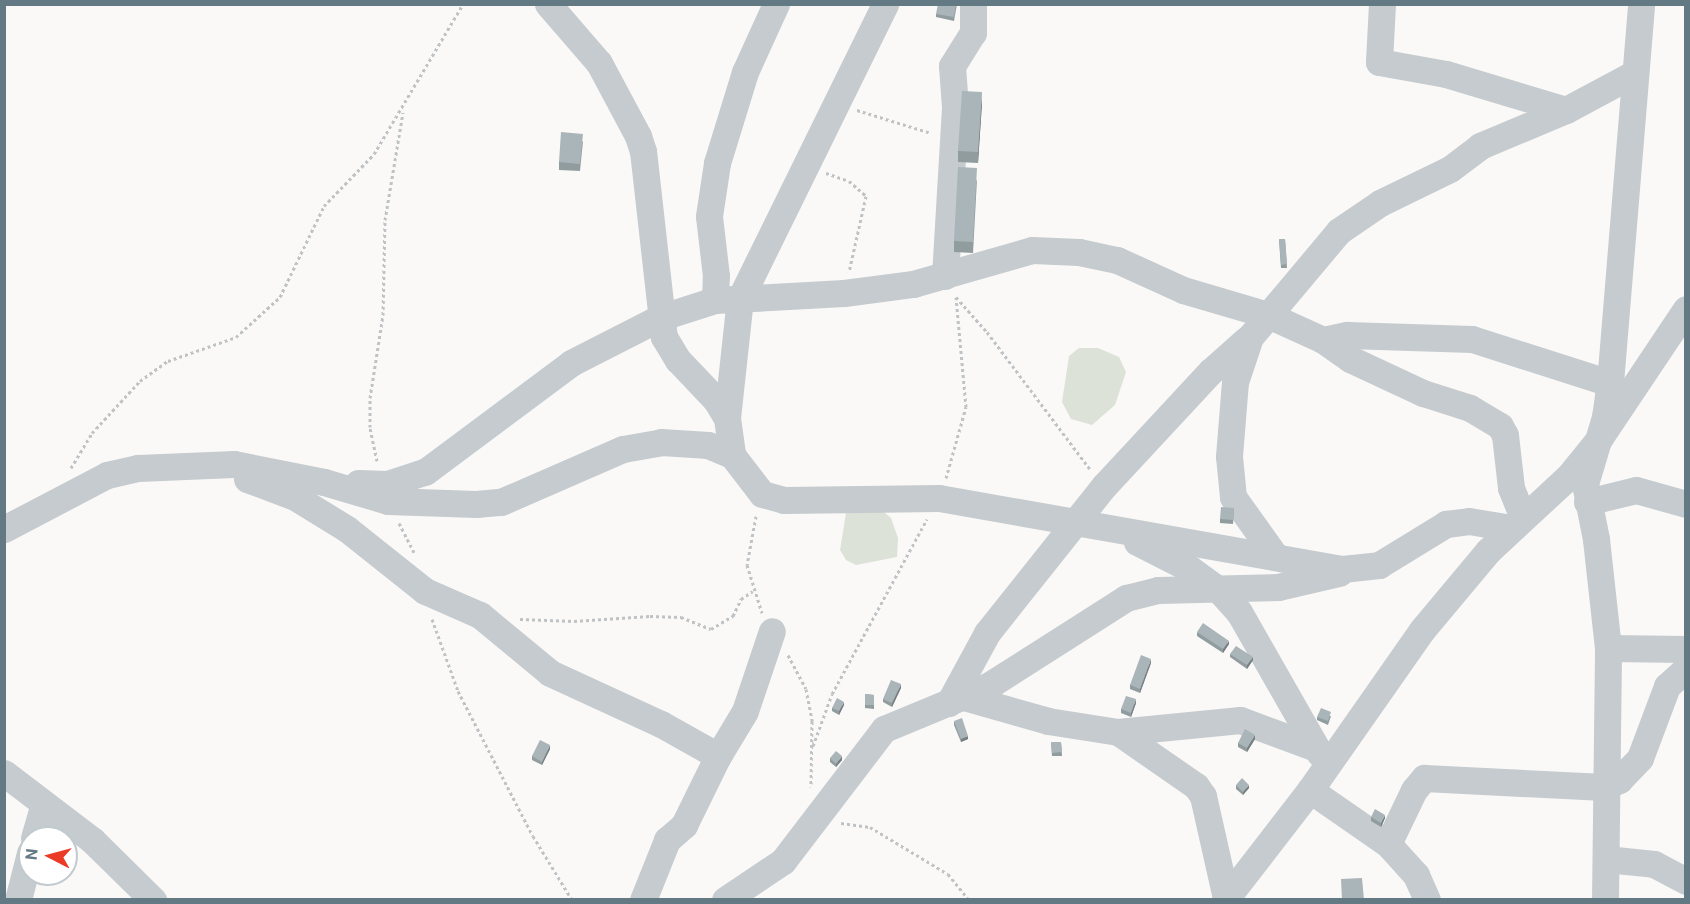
<!DOCTYPE html>
<html>
<head>
<meta charset="utf-8">
<style>
	body { margin:0 }
	#map { position:relative; width:1690px; height:904px; overflow:hidden; background:#faf9f7; font-family:Roboto,sans-serif }
	div>[style] { position:absolute }
	.green>* { inset:0; background:#dce2d8 }
	.path>* { height:3px; margin-top:-1.5px; transform-origin:0; background:repeating-linear-gradient(90deg,#bfc3c5 0 3px,transparent 0 6px) }
	.minor>* { height:27px; margin:-13.5px; padding:0 13.5px; transform-origin:13.5px; border-radius:13.5px; background:#c5cbce }
	.wall>* { inset:0; background:#919c9f }
	.shaded-wall>* { inset:0; background:#767f82 }
	.building>* { inset:0; background:#a9b5b9 }
	span { translate:-50% -50%; white-space:nowrap; text-align:center; line-height:1.15; -webkit-text-stroke:6px #fff; paint-order:stroke }
	.frame { position:absolute; inset:0; border:6px solid #637a84; pointer-events:none }
	.north { position:absolute; left:18px; top:826px; width:60px; height:60px; box-sizing:border-box; background:#fff; border:2px solid #c1cace; border-radius:50%; rotate:276deg; font-size:16px; font-weight:700; line-height:24px; text-align:center; color:#637a84 }
	.north::after { content:''; display:block; margin:auto; width:21px; height:27px; background:#eb3b26; clip-path:polygon(50% 0,100% 100%,50% 72%,0 100%) }
</style>
</head>
<body>
<div id="map">
	<div class="green">
		<i style="clip-path:polygon(1079px 348px,1098px 348px,1119px 357px,1126px 372px,1115px 405px,1092px 425px,1071px 419px,1062px 402px,1069px 356px)"></i>
		<i style="clip-path:polygon(854px 500px,878px 507px,891px 518px,898px 538px,897px 557px,856px 565px,846px 560px,840px 550px,846px 513px)"></i>
	</div>
	<div class="path">
		<i style="left:857px;top:110px;width:77px;rotate:17.3deg"></i>
		<i style="left:826px;top:173px;width:24px;rotate:19deg"></i>
		<i style="left:849px;top:181px;width:23px;rotate:41deg"></i>
		<i style="left:866px;top:196px;width:78px;rotate:102.6deg"></i>
		<i style="left:956px;top:297px;width:47px;rotate:48.5deg"></i>
		<i style="left:987px;top:332px;width:171px;rotate:53.1deg"></i>
		<i style="left:377px;top:461px;width:35px;rotate:-102deg"></i>
		<i style="left:370px;top:427px;width:29px;rotate:-90deg"></i>
		<i style="left:370px;top:398px;width:84px;rotate:-81.1deg"></i>
		<i style="left:383px;top:315px;width:95px;rotate:-88.8deg"></i>
		<i style="left:385px;top:220px;width:109px;rotate:-80.5deg"></i>
		<i style="left:71px;top:468px;width:41px;rotate:-59deg"></i>
		<i style="left:92px;top:433px;width:71px;rotate:-47.3deg"></i>
		<i style="left:140px;top:381px;width:34px;rotate:-36deg"></i>
		<i style="left:168px;top:361px;width:72px;rotate:-19.4deg"></i>
		<i style="left:236px;top:337px;width:59px;rotate:-42.3deg"></i>
		<i style="left:280px;top:297px;width:101px;rotate:-64.2deg"></i>
		<i style="left:324px;top:206px;width:72px;rotate:-46.1deg"></i>
		<i style="left:374px;top:154px;width:174px;rotate:-59.3deg"></i>
		<i style="left:946px;top:478px;width:74px;rotate:-74.3deg"></i>
		<i style="left:966px;top:407px;width:110px;rotate:-95.2deg"></i>
		<i style="left:756px;top:516px;width:50px;rotate:100.4deg"></i>
		<i style="left:747px;top:565px;width:50px;rotate:72.6deg"></i>
		<i style="left:399px;top:523px;width:33px;rotate:63deg"></i>
		<i style="left:432px;top:619px;width:77px;rotate:70.1deg"></i>
		<i style="left:458px;top:691px;width:163px;rotate:62.7deg"></i>
		<i style="left:533px;top:836px;width:75px;rotate:58.6deg"></i>
		<i style="left:520px;top:619px;width:54px;rotate:2.1deg"></i>
		<i style="left:574px;top:621px;width:76px;rotate:-3.8deg"></i>
		<i style="left:650px;top:616px;width:31px;rotate:2deg"></i>
		<i style="left:681px;top:617px;width:32px;rotate:22deg"></i>
		<i style="left:711px;top:629px;width:26px;rotate:-31deg"></i>
		<i style="left:733px;top:616px;width:19px;rotate:-65deg"></i>
		<i style="left:741px;top:599px;width:14px;rotate:-34deg"></i>
		<i style="left:788px;top:655px;width:38px;rotate:62deg"></i>
		<i style="left:806px;top:689px;width:33px;rotate:79deg"></i>
		<i style="left:812px;top:721px;width:66px;rotate:90.9deg"></i>
		<i style="left:813px;top:746px;width:55px;rotate:-69.9deg"></i>
		<i style="left:832px;top:694px;width:199px;rotate:-61.5deg"></i>
		<i style="left:841px;top:823px;width:29px;rotate:8deg"></i>
		<i style="left:870px;top:827px;width:91px;rotate:31.1deg"></i>
		<i style="left:948px;top:874px;width:33px;rotate:51deg"></i>
	</div>
	<div class="minor">
		<i style="left:548px;top:4px;width:78px;rotate:49.2deg"></i>
		<i style="left:599px;top:63px;width:83px;rotate:61.9deg"></i>
		<i style="left:638px;top:136px;width:16px;rotate:72deg"></i>
		<i style="left:643px;top:151px;width:187px;rotate:83.6deg"></i>
		<i style="left:664px;top:337px;width:27px;rotate:59deg"></i>
		<i style="left:678px;top:360px;width:55px;rotate:46.5deg"></i>
		<i style="left:716px;top:400px;width:21px;rotate:59deg"></i>
		<i style="left:727px;top:418px;width:37px;rotate:82deg"></i>
		<i style="left:1382px;top:4px;width:58px;rotate:93deg"></i>
		<i style="left:1379px;top:62px;width:68px;rotate:10.2deg"></i>
		<i style="left:1446px;top:74px;width:125px;rotate:16.7deg"></i>
		<i style="left:945px;top:276px;width:169px;rotate:-86.6deg"></i>
		<i style="left:955px;top:107px;width:41px;rotate:-94.2deg"></i>
		<i style="left:952px;top:66px;width:39px;rotate:-58deg"></i>
		<i style="left:973px;top:33px;width:29px;rotate:-90deg"></i>
		<i style="left:715px;top:300px;width:24px;rotate:-88deg"></i>
		<i style="left:716px;top:276px;width:60px;rotate:-96.7deg"></i>
		<i style="left:709px;top:216px;width:54px;rotate:-81.4deg"></i>
		<i style="left:717px;top:163px;width:95px;rotate:-72.9deg"></i>
		<i style="left:745px;top:72px;width:75px;rotate:-65.5deg"></i>
		<i style="left:1323px;top:340px;width:33px;rotate:35deg"></i>
		<i style="left:1350px;top:359px;width:81px;rotate:25deg"></i>
		<i style="left:1423px;top:393px;width:49px;rotate:17.7deg"></i>
		<i style="left:1470px;top:408px;width:35px;rotate:31deg"></i>
		<i style="left:1500px;top:426px;width:10px;rotate:61deg"></i>
		<i style="left:1505px;top:435px;width:53px;rotate:83.5deg"></i>
		<i style="left:1511px;top:488px;width:31px;rotate:68deg"></i>
		<i style="left:727px;top:418px;width:120px;rotate:-83.8deg"></i>
		<i style="left:740px;top:299px;width:329px;rotate:-63.8deg"></i>
		<i style="left:247px;top:479px;width:51px;rotate:20.6deg"></i>
		<i style="left:295px;top:497px;width:61px;rotate:31.6deg"></i>
		<i style="left:347px;top:529px;width:100px;rotate:38.5deg"></i>
		<i style="left:425px;top:591px;width:60px;rotate:23.6deg"></i>
		<i style="left:480px;top:615px;width:91px;rotate:39.6deg"></i>
		<i style="left:550px;top:673px;width:122px;rotate:24.7deg"></i>
		<i style="left:661px;top:724px;width:65px;rotate:29.3deg"></i>
		<i style="left:718px;top:756px;width:52px;rotate:-59deg"></i>
		<i style="left:745px;top:711px;width:84px;rotate:-71.4deg"></i>
		<i style="left:358px;top:483px;width:29px;rotate:2deg"></i>
		<i style="left:387px;top:484px;width:40px;rotate:-18deg"></i>
		<i style="left:425px;top:472px;width:182px;rotate:-36.7deg"></i>
		<i style="left:571px;top:363px;width:99px;rotate:-27.1deg"></i>
		<i style="left:659px;top:318px;width:59px;rotate:-17.8deg"></i>
		<i style="left:715px;top:300px;width:129px;rotate:-3.1deg"></i>
		<i style="left:844px;top:293px;width:70px;rotate:-7.4deg"></i>
		<i style="left:913px;top:284px;width:124px;rotate:-15.9deg"></i>
		<i style="left:1032px;top:250px;width:47px;rotate:2.4deg"></i>
		<i style="left:1079px;top:252px;width:39px;rotate:12deg"></i>
		<i style="left:1117px;top:260px;width:72px;rotate:24.4deg"></i>
		<i style="left:1183px;top:290px;width:89px;rotate:16.4deg"></i>
		<i style="left:1268px;top:315px;width:60px;rotate:24.4deg"></i>
		<i style="left:1323px;top:340px;width:25px;rotate:-12deg"></i>
		<i style="left:1347px;top:335px;width:125px;rotate:1.8deg"></i>
		<i style="left:1472px;top:339px;width:145px;rotate:17.7deg"></i>
		<i style="left:1587px;top:502px;width:50px;rotate:-13.8deg"></i>
		<i style="left:1636px;top:490px;width:52px;rotate:15.6deg"></i>
		<i style="left:4px;top:529px;width:116px;rotate:-27.7deg"></i>
		<i style="left:107px;top:475px;width:32px;rotate:-13deg"></i>
		<i style="left:138px;top:468px;width:96px;rotate:-2.4deg"></i>
		<i style="left:234px;top:464px;width:92px;rotate:11.3deg"></i>
		<i style="left:324px;top:482px;width:67px;rotate:16.5deg"></i>
		<i style="left:388px;top:501px;width:88px;rotate:2deg"></i>
		<i style="left:476px;top:504px;width:25px;rotate:-5deg"></i>
		<i style="left:501px;top:502px;width:133px;rotate:-23.5deg"></i>
		<i style="left:623px;top:449px;width:39px;rotate:-10deg"></i>
		<i style="left:661px;top:442px;width:47px;rotate:3.7deg"></i>
		<i style="left:708px;top:445px;width:26px;rotate:23deg"></i>
		<i style="left:732px;top:455px;width:49px;rotate:52.4deg"></i>
		<i style="left:762px;top:494px;width:23px;rotate:15deg"></i>
		<i style="left:784px;top:500px;width:155px;rotate:-0.7deg"></i>
		<i style="left:939px;top:498px;width:409px;rotate:10deg"></i>
		<i style="left:1342px;top:569px;width:37px;rotate:-6deg"></i>
		<i style="left:1379px;top:565px;width:79px;rotate:-31.5deg"></i>
		<i style="left:1446px;top:524px;width:23px;rotate:-7deg"></i>
		<i style="left:1469px;top:521px;width:43px;rotate:9.5deg"></i>
		<i style="left:1137px;top:542px;width:59px;rotate:27deg"></i>
		<i style="left:1190px;top:569px;width:34px;rotate:36deg"></i>
		<i style="left:1218px;top:589px;width:31px;rotate:48deg"></i>
		<i style="left:1239px;top:612px;width:163px;rotate:60.3deg"></i>
		<i style="left:1276px;top:557px;width:74px;rotate:-125.6deg"></i>
		<i style="left:1233px;top:497px;width:41px;rotate:-95.6deg"></i>
		<i style="left:1229px;top:456px;width:74px;rotate:-85.4deg"></i>
		<i style="left:1235px;top:382px;width:47px;rotate:-71.6deg"></i>
		<i style="left:1250px;top:337px;width:138px;rotate:-50deg"></i>
		<i style="left:1339px;top:231px;width:50px;rotate:-34.3deg"></i>
		<i style="left:1380px;top:203px;width:78px;rotate:-25.9deg"></i>
		<i style="left:1450px;top:169px;width:38px;rotate:-37deg"></i>
		<i style="left:1480px;top:146px;width:93px;rotate:-22.7deg"></i>
		<i style="left:1566px;top:110px;width:78px;rotate:-28.2deg"></i>
		<i style="left:1608px;top:648px;width:78px;rotate:0.7deg"></i>
		<i style="left:964px;top:697px;width:87px;rotate:15.9deg"></i>
		<i style="left:1048px;top:721px;width:71px;rotate:8.9deg"></i>
		<i style="left:1118px;top:732px;width:123px;rotate:-5.6deg"></i>
		<i style="left:1240px;top:720px;width:81px;rotate:20.2deg"></i>
		<i style="left:949px;top:703px;width:80px;rotate:-61.5deg"></i>
		<i style="left:987px;top:633px;width:188px;rotate:-51.5deg"></i>
		<i style="left:1104px;top:486px;width:157px;rotate:-47.1deg"></i>
		<i style="left:1211px;top:371px;width:48px;rotate:-41.6deg"></i>
		<i style="left:1118px;top:732px;width:95px;rotate:34.7deg"></i>
		<i style="left:1196px;top:786px;width:12px;rotate:55deg"></i>
		<i style="left:1203px;top:796px;width:105px;rotate:77.3deg"></i>
		<i style="left:4px;top:773px;width:111px;rotate:37.3deg"></i>
		<i style="left:92px;top:840px;width:86px;rotate:44.5deg"></i>
		<i style="left:1310px;top:790px;width:95px;rotate:34.7deg"></i>
		<i style="left:1388px;top:844px;width:42px;rotate:47.9deg"></i>
		<i style="left:1416px;top:875px;width:27px;rotate:66deg"></i>
		<i style="left:34px;top:838px;width:35px;rotate:-74deg"></i>
		<i style="left:1388px;top:844px;width:60px;rotate:-64.3deg"></i>
		<i style="left:1414px;top:790px;width:16px;rotate:-50deg"></i>
		<i style="left:1424px;top:778px;width:180px;rotate:2.9deg"></i>
		<i style="left:1604px;top:787px;width:17px;rotate:-25deg"></i>
		<i style="left:1619px;top:780px;width:30px;rotate:-46deg"></i>
		<i style="left:1640px;top:758px;width:77px;rotate:-69.4deg"></i>
		<i style="left:1667px;top:686px;width:25px;rotate:-42deg"></i>
		<i style="left:1606px;top:859px;width:48px;rotate:5.9deg"></i>
		<i style="left:1654px;top:864px;width:36px;rotate:28deg"></i>
		<i style="left:18px;top:900px;width:49px;rotate:-75.7deg"></i>
		<i style="left:643px;top:900px;width:65px;rotate:-68.2deg"></i>
		<i style="left:667px;top:840px;width:23px;rotate:-41deg"></i>
		<i style="left:684px;top:825px;width:77px;rotate:-63.8deg"></i>
		<i style="left:725px;top:900px;width:70px;rotate:-33.9deg"></i>
		<i style="left:783px;top:861px;width:166px;rotate:-52.6deg"></i>
		<i style="left:884px;top:729px;width:113px;rotate:-22.5deg"></i>
		<i style="left:988px;top:686px;width:164px;rotate:-32.5deg"></i>
		<i style="left:1126px;top:598px;width:33px;rotate:-14deg"></i>
		<i style="left:1158px;top:590px;width:120px;rotate:-1.4deg"></i>
		<i style="left:1278px;top:587px;width:63px;rotate:-12.9deg"></i>
		<i style="left:1225px;top:900px;width:139px;rotate:-52.3deg"></i>
		<i style="left:1310px;top:790px;width:195px;rotate:-55deg"></i>
		<i style="left:1422px;top:630px;width:103px;rotate:-50.1deg"></i>
		<i style="left:1488px;top:551px;width:110px;rotate:-42.8deg"></i>
		<i style="left:1569px;top:476px;width:48px;rotate:-51deg"></i>
		<i style="left:1599px;top:439px;width:156px;rotate:-56.2deg"></i>
		<i style="left:1605px;top:900px;width:252px;rotate:-89.3deg"></i>
		<i style="left:1608px;top:648px;width:110px;rotate:-96.3deg"></i>
		<i style="left:1596px;top:539px;width:56px;rotate:-101.3deg"></i>
		<i style="left:1585px;top:484px;width:70px;rotate:-73.4deg"></i>
		<i style="left:1605px;top:417px;width:34px;rotate:-82deg"></i>
		<i style="left:1610px;top:383px;width:380px;rotate:-85.3deg"></i>
	</div>
	<div class="wall">
		<i style="clip-path:polygon(957px 4px,954px 21px,936px 17px,936px 14px)"></i>
		<i style="clip-path:polygon(982px 103px,978px 163px,958px 162px,958px 151px)"></i>
		<i style="clip-path:polygon(583px 141px,580px 171px,559px 170px,559px 162px)"></i>
		<i style="clip-path:polygon(977px 179px,973px 253px,954px 252px,954px 241px)"></i>
		<i style="clip-path:polygon(1279px 239px,1285px 239px,1287px 268px,1281px 268px)"></i>
		<i style="clip-path:polygon(1234px 508px,1233px 524px,1220px 523px,1220px 519px)"></i>
		<i style="clip-path:polygon(1197px 632px,1229px 644px,1223px 653px,1197px 636px)"></i>
		<i style="clip-path:polygon(1230px 654px,1253px 660px,1247px 669px,1230px 657px)"></i>
		<i style="clip-path:polygon(1151px 663px,1140px 693px,1130px 689px,1130px 685px)"></i>
		<i style="clip-path:polygon(901px 688px,892px 707px,883px 702px,883px 699px)"></i>
		<i style="clip-path:polygon(865px 694px,874px 695px,874px 709px,865px 708px)"></i>
		<i style="clip-path:polygon(1136px 703px,1131px 717px,1121px 713px,1121px 709px)"></i>
		<i style="clip-path:polygon(844px 705px,839px 715px,832px 711px,832px 708px)"></i>
		<i style="clip-path:polygon(1331px 716px,1328px 725px,1317px 720px,1317px 717px)"></i>
		<i style="clip-path:polygon(954px 721px,968px 739px,961px 742px,954px 725px)"></i>
		<i style="clip-path:polygon(1255px 739px,1247px 752px,1238px 747px,1238px 743px)"></i>
		<i style="clip-path:polygon(1051px 742px,1061px 742px,1062px 756px,1052px 756px)"></i>
		<i style="clip-path:polygon(550px 749px,542px 765px,532px 760px,532px 756px)"></i>
		<i style="clip-path:polygon(830px 758px,842px 760px,836px 767px,830px 762px)"></i>
		<i style="clip-path:polygon(1236px 785px,1249px 788px,1243px 795px,1236px 789px)"></i>
		<i style="clip-path:polygon(1371px 817px,1385px 818px,1381px 827px,1371px 821px)"></i>
	</div>
	<div class="shaded-wall">
		<i style="clip-path:polygon(982px 92px,982px 103px,978px 163px,978px 152px)"></i>
		<i style="clip-path:polygon(1229px 641px,1229px 644px,1223px 653px,1223px 649px)"></i>
		<i style="clip-path:polygon(1253px 657px,1253px 660px,1247px 669px,1247px 665px)"></i>
		<i style="clip-path:polygon(1151px 659px,1151px 663px,1140px 693px,1140px 689px)"></i>
		<i style="clip-path:polygon(901px 684px,901px 688px,892px 707px,892px 703px)"></i>
		<i style="clip-path:polygon(1136px 699px,1136px 703px,1131px 717px,1131px 713px)"></i>
		<i style="clip-path:polygon(844px 702px,844px 705px,839px 715px,839px 711px)"></i>
		<i style="clip-path:polygon(1255px 735px,1255px 739px,1247px 752px,1247px 748px)"></i>
		<i style="clip-path:polygon(968px 736px,968px 739px,961px 742px,961px 739px)"></i>
		<i style="clip-path:polygon(550px 745px,550px 749px,542px 765px,542px 762px)"></i>
		<i style="clip-path:polygon(842px 756px,842px 760px,836px 767px,836px 764px)"></i>
		<i style="clip-path:polygon(1249px 785px,1249px 788px,1243px 795px,1243px 792px)"></i>
		<i style="clip-path:polygon(1385px 815px,1385px 818px,1381px 827px,1381px 823px)"></i>
	</div>
	<div class="building">
		<i style="clip-path:polygon(938px 4px,956px 4px,954px 17px,936px 14px)"></i>
		<i style="clip-path:polygon(962px 91px,982px 92px,978px 152px,958px 151px)"></i>
		<i style="clip-path:polygon(561px 132px,583px 134px,580px 164px,559px 162px)"></i>
		<i style="clip-path:polygon(958px 167px,977px 168px,973px 242px,954px 241px)"></i>
		<i style="clip-path:polygon(1279px 239px,1285px 239px,1287px 264px,1281px 265px)"></i>
		<i style="clip-path:polygon(1221px 507px,1234px 508px,1233px 520px,1220px 519px)"></i>
		<i style="clip-path:polygon(1203px 623px,1229px 641px,1223px 649px,1197px 632px)"></i>
		<i style="clip-path:polygon(1236px 646px,1253px 657px,1247px 665px,1230px 654px)"></i>
		<i style="clip-path:polygon(1141px 655px,1151px 659px,1140px 689px,1130px 685px)"></i>
		<i style="clip-path:polygon(891px 680px,901px 684px,892px 703px,883px 699px)"></i>
		<i style="clip-path:polygon(865px 694px,874px 695px,874px 705px,865px 705px)"></i>
		<i style="clip-path:polygon(1126px 696px,1136px 699px,1131px 713px,1121px 709px)"></i>
		<i style="clip-path:polygon(837px 698px,844px 702px,839px 711px,832px 708px)"></i>
		<i style="clip-path:polygon(1321px 708px,1331px 712px,1328px 721px,1317px 717px)"></i>
		<i style="clip-path:polygon(962px 718px,968px 736px,961px 739px,954px 721px)"></i>
		<i style="clip-path:polygon(1245px 729px,1255px 735px,1247px 748px,1238px 743px)"></i>
		<i style="clip-path:polygon(540px 740px,550px 745px,542px 762px,532px 756px)"></i>
		<i style="clip-path:polygon(1051px 742px,1061px 742px,1062px 752px,1052px 753px)"></i>
		<i style="clip-path:polygon(836px 751px,842px 756px,836px 764px,830px 758px)"></i>
		<i style="clip-path:polygon(1242px 778px,1249px 785px,1243px 792px,1236px 785px)"></i>
		<i style="clip-path:polygon(1375px 809px,1385px 815px,1381px 823px,1371px 817px)"></i>
		<i style="clip-path:polygon(1362px 878px,1364px 900px,1342px 900px,1341px 879px)"></i>
	</div>
	<div class="frame"></div>
	<div class="north">N</div>
</div>
</body>
</html>
